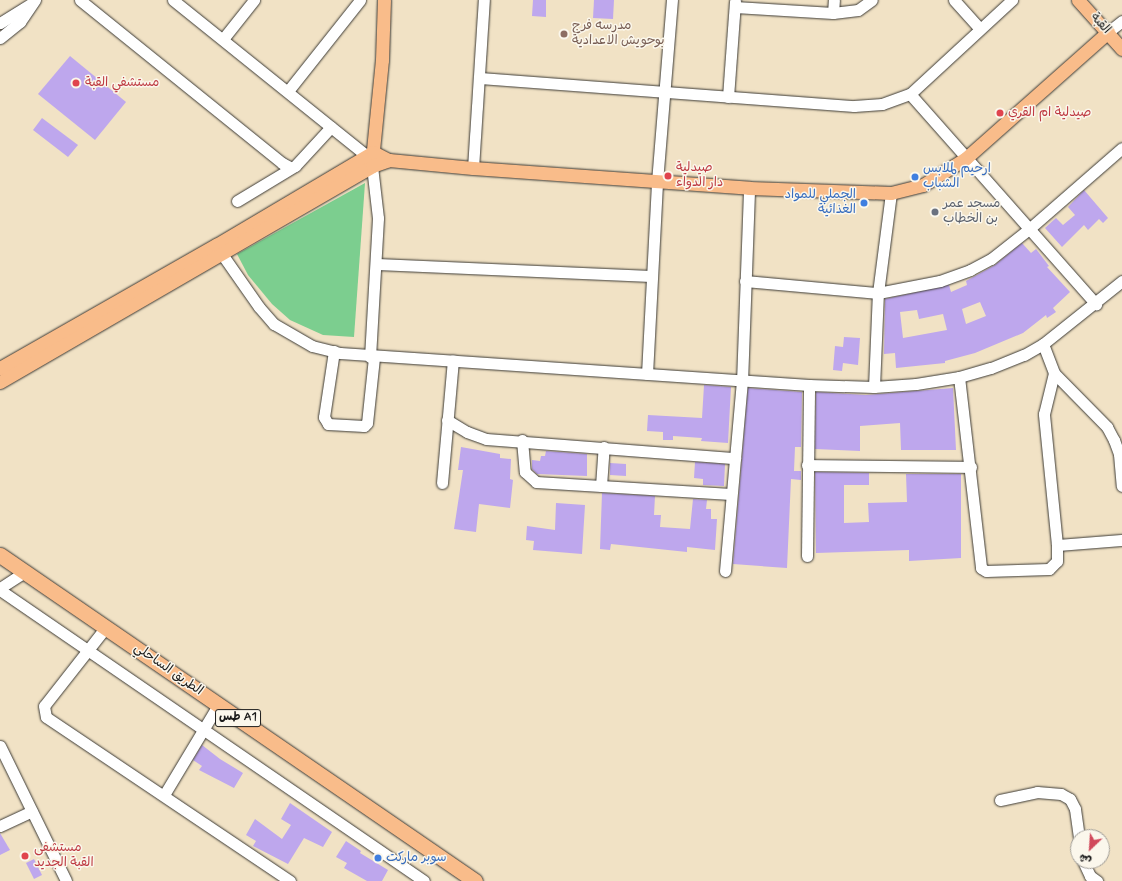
<!DOCTYPE html>
<html>
<head>
<meta charset="utf-8">
<style>
	body { margin:0 }
	#map { position:relative; width:1122px; height:881px; overflow:hidden; background:#f1e2c5; font-family:Mynerve,"Playpen Sans Arabic",sans-serif }
	div>[style] { position:absolute }
	.green>* { inset:0; background:#7cce8f }
	.building>* { inset:0; background:#bea7ed }
	.roads { filter:drop-shadow(0 0 1px #3c3a35) drop-shadow(0 0 1px #3c3a35) }
	.minor>* { height:11px; margin:-5.5px; padding:0 5.5px; transform-origin:5.5px; border-radius:5.5px; background:#fff }
	.major>* { height:13px; margin:-6.5px; padding:0 6.5px; transform-origin:6.5px; border-radius:6.5px; background:#f9bc8a }
	.highway>* { height:15px; margin:-7.5px; padding:0 7.5px; transform-origin:7.5px; border-radius:7.5px; background:#f9bc8a }
	.dots>* { width:11px; height:11px; translate:-50% -50%; box-sizing:border-box; border:2px solid #fbf7ec; border-radius:50% }
	span { translate:-50% -50%; white-space:nowrap; text-align:center; line-height:1.15; -webkit-text-stroke:3px #fbf7ec; paint-order:stroke }
	.shield-label span { padding:1px 3px; background:#fbf7ec; border:1px solid; border-radius:3px; -webkit-text-stroke-width:0 }
	.shield-label { font-size:12px; color:#1c1c1c; font-weight:700 }
	.street-label { font-size:13px; color:#1c1c1c }
	.education-label { font-size:13px; color:#785e54 }
	.left { translate:0 -50%; text-align:left }
	.health-label { font-size:13px; color:#be3a42 }
	.shop-label { font-size:13px; color:#366cbe }
	.right { translate:-100% -50%; text-align:right }
	.worship-label { font-size:13px; color:#5b616d }
	.north { position:absolute; left:1070px; top:829px; width:40px; height:40px; box-sizing:border-box; background:#fbf7ec; border:1px solid #a29f99; border-radius:50%; rotate:205deg; font-size:11px; font-weight:700; line-height:16px; text-align:center; color:#1c1c1c }
	.north::after { content:''; display:block; margin:auto; width:14px; height:18px; background:#d1495b; clip-path:polygon(50% 0,100% 100%,50% 72%,0 100%) }
</style>
</head>
<body>
<div id="map">
	<div class="green">
		<i style="clip-path:polygon(365px 183px,354px 337px,323px 335px,290px 320px,272px 304px,248px 275px,237px 254px)"></i>
	</div>
	<div class="building">
		<i style="clip-path:polygon(533px 0,546px 0,546px 17px,532px 16px)"></i>
		<i style="clip-path:polygon(594px 0,614px 0,613px 19px,593px 18px)"></i>
		<i style="clip-path:polygon(70px 56px,126px 102px,95px 140px,38px 94px)"></i>
		<i style="clip-path:polygon(42px 118px,78px 145px,68px 157px,33px 130px)"></i>
		<i style="clip-path:polygon(1084px 190px,1108px 218px,1103px 223px,1099px 219px,1088px 230px,1084px 225px,1062px 247px,1045px 228px,1056px 218px,1063px 225px,1075px 215px,1068px 207px)"></i>
		<i style="clip-path:polygon(evenodd,1022px 243px,1031px 253px,1036px 249px,1049px 266px,1047px 267px,1070px 292px,1053px 308px,1056px 312px,1047px 318px,1046px 315px,1023px 333px,975px 353px,945px 361px,945px 363px,896px 368px,895px 353px,884px 354px,885px 299px,949px 285px,951px 292px,967px 285px,966px 281px,995px 265px,1022px 243px,980px 302px,986px 316px,966px 324px,962px 309px,980px 302px,1022px 243px,917px 310px,919px 319px,943px 314px,947px 330px,903px 338px,900px 312px,917px 310px)"></i>
		<i style="clip-path:polygon(844px 337px,860px 338px,858px 365px,843px 363px,842px 371px,833px 370px,835px 346px,843px 347px)"></i>
		<i style="clip-path:polygon(704px 385px,731px 387px,728px 443px,701px 441px,702px 438px,673px 436px,673px 440px,663px 440px,663px 432px,647px 431px,648px 415px,702px 418px)"></i>
		<i style="clip-path:polygon(748px 388px,802px 392px,801px 447px,795px 447px,794px 471px,801px 471px,801px 480px,791px 479px,787px 568px,733px 564px)"></i>
		<i style="clip-path:polygon(953px 388px,956px 450px,901px 450px,900px 423px,860px 426px,860px 451px,815px 449px,816px 392px,866px 395px)"></i>
		<i style="clip-path:polygon(461px 447px,500px 454px,500px 458px,511px 459px,510px 479px,513px 480px,510px 508px,479px 504px,476px 532px,454px 529px,463px 470px,458px 470px)"></i>
		<i style="clip-path:polygon(546px 451px,587px 454px,587px 476px,537px 474px,532px 469px,532px 460px,540px 461px,541px 456px,545px 456px)"></i>
		<i style="clip-path:polygon(695px 462px,725px 464px,724px 486px,703px 485px,703px 479px,694px 478px)"></i>
		<i style="clip-path:polygon(610px 463px,626px 464px,626px 476px,610px 475px)"></i>
		<i style="clip-path:polygon(815px 472px,869px 473px,869px 485px,844px 485px,844px 523px,869px 522px,868px 503px,907px 502px,906px 474px,961px 474px,961px 558px,909px 561px,909px 550px,816px 553px)"></i>
		<i style="clip-path:polygon(602px 493px,655px 496px,654px 515px,661px 515px,660px 527px,690px 529px,693px 499px,707px 500px,706px 509px,711px 509px,711px 519px,717px 519px,715px 550px,687px 547px,687px 552px,611px 544px,610px 550px,600px 549px)"></i>
		<i style="clip-path:polygon(556px 503px,585px 505px,582px 554px,533px 550px,534px 541px,526px 540px,527px 526px,555px 530px)"></i>
		<i style="clip-path:polygon(202px 745px,220px 759px,243px 773px,234px 788px,199px 770px,202px 766px,193px 760px)"></i>
		<i style="clip-path:polygon(290px 803px,332px 832px,323px 847px,304px 838px,288px 864px,253px 846px,256px 841px,246px 835px,255px 819px,282px 839px,291px 825px,281px 819px)"></i>
		<i style="clip-path:polygon(0 833px,10px 850px,0 855px)"></i>
		<i style="clip-path:polygon(346px 841px,361px 851px,360px 853px,388px 870px,382px 881px,367px 881px,344px 868px,347px 863px,336px 857px)"></i>
		<i style="clip-path:polygon(34px 859px,42px 875px,34px 879px,26px 863px)"></i>
	</div>
	<div class="roads">
		<div class="minor">
			<i style="left:80px;top:0;width:260px;rotate:38.9deg"></i>
			<i style="left:282px;top:163px;width:9px;rotate:27deg"></i>
			<i style="left:173px;top:0;width:248px;rotate:38.8deg"></i>
			<i style="left:954px;top:0;width:38px;rotate:48deg"></i>
			<i style="left:735px;top:7px;width:98px;rotate:3.5deg"></i>
			<i style="left:833px;top:13px;width:25px;rotate:-7deg"></i>
			<i style="left:858px;top:10px;width:17px;rotate:-36deg"></i>
			<i style="left:833px;top:13px;width:13px;rotate:-86deg"></i>
			<i style="left:0;top:23px;width:38px;rotate:-32deg"></i>
			<i style="left:1108px;top:32px;width:18px;rotate:-38deg"></i>
			<i style="left:0;top:38px;width:26px;rotate:-39deg"></i>
			<i style="left:20px;top:22px;width:27px;rotate:-56deg"></i>
			<i style="left:223px;top:39px;width:50px;rotate:-51.5deg"></i>
			<i style="left:480px;top:78px;width:375px;rotate:4.3deg"></i>
			<i style="left:854px;top:106px;width:28px;rotate:-4deg"></i>
			<i style="left:882px;top:104px;width:30px;rotate:-20deg"></i>
			<i style="left:910px;top:94px;width:139px;rotate:-42.7deg"></i>
			<i style="left:288px;top:91px;width:116px;rotate:-51.6deg"></i>
			<i style="left:910px;top:94px;width:281px;rotate:48.5deg"></i>
			<i style="left:728px;top:97px;width:96px;rotate:-85.8deg"></i>
			<i style="left:473px;top:168px;width:168px;rotate:-86.3deg"></i>
			<i style="left:237px;top:201px;width:68px;rotate:-31.1deg"></i>
			<i style="left:295px;top:166px;width:53px;rotate:-47.3deg"></i>
			<i style="left:217px;top:247px;width:73px;rotate:55deg"></i>
			<i style="left:259px;top:307px;width:23px;rotate:49deg"></i>
			<i style="left:274px;top:324px;width:44px;rotate:30.1deg"></i>
			<i style="left:312px;top:346px;width:29px;rotate:14deg"></i>
			<i style="left:340px;top:353px;width:470px;rotate:3.9deg"></i>
			<i style="left:809px;top:385px;width:65px;rotate:1.8deg"></i>
			<i style="left:874px;top:387px;width:42px;rotate:-4.1deg"></i>
			<i style="left:916px;top:384px;width:44px;rotate:-9.2deg"></i>
			<i style="left:959px;top:377px;width:33px;rotate:-16deg"></i>
			<i style="left:991px;top:368px;width:35px;rotate:-22deg"></i>
			<i style="left:1024px;top:355px;width:22px;rotate:-30deg"></i>
			<i style="left:1043px;top:344px;width:101px;rotate:-38.6deg"></i>
			<i style="left:377px;top:264px;width:274px;rotate:2.5deg"></i>
			<i style="left:745px;top:281px;width:134px;rotate:5.2deg"></i>
			<i style="left:878px;top:293px;width:63px;rotate:-11deg"></i>
			<i style="left:940px;top:281px;width:32px;rotate:-20deg"></i>
			<i style="left:970px;top:270px;width:24px;rotate:-28deg"></i>
			<i style="left:991px;top:259px;width:48px;rotate:-38.3deg"></i>
			<i style="left:1029px;top:229px;width:123px;rotate:-41.1deg"></i>
			<i style="left:1043px;top:344px;width:31px;rotate:69deg"></i>
			<i style="left:1054px;top:373px;width:76px;rotate:45.5deg"></i>
			<i style="left:1107px;top:427px;width:15px;rotate:62deg"></i>
			<i style="left:1114px;top:440px;width:15px;rotate:70deg"></i>
			<i style="left:1119px;top:454px;width:32px;rotate:85deg"></i>
			<i style="left:334px;top:351px;width:67px;rotate:98.6deg"></i>
			<i style="left:324px;top:417px;width:8px;rotate:60deg"></i>
			<i style="left:328px;top:424px;width:36px;rotate:3deg"></i>
			<i style="left:364px;top:426px;width:4px;rotate:-45deg"></i>
			<i style="left:367px;top:423px;width:66px;rotate:-83.9deg"></i>
			<i style="left:370px;top:357px;width:139px;rotate:-86.7deg"></i>
			<i style="left:378px;top:218px;width:52px;rotate:-96.6deg"></i>
			<i style="left:647px;top:374px;width:192px;rotate:-87deg"></i>
			<i style="left:657px;top:182px;width:183px;rotate:-85.3deg"></i>
			<i style="left:959px;top:377px;width:192px;rotate:83.4deg"></i>
			<i style="left:981px;top:568px;width:6px;rotate:31deg"></i>
			<i style="left:986px;top:571px;width:63px;rotate:-1.8deg"></i>
			<i style="left:1049px;top:569px;width:11px;rotate:-45deg"></i>
			<i style="left:1057px;top:561px;width:16px;rotate:-90deg"></i>
			<i style="left:1057px;top:545px;width:132px;rotate:-95.7deg"></i>
			<i style="left:1044px;top:414px;width:42px;rotate:-76.3deg"></i>
			<i style="left:874px;top:387px;width:94px;rotate:-87.6deg"></i>
			<i style="left:878px;top:293px;width:101px;rotate:-82.6deg"></i>
			<i style="left:447px;top:420px;width:23px;rotate:31deg"></i>
			<i style="left:467px;top:432px;width:20px;rotate:20deg"></i>
			<i style="left:486px;top:439px;width:250px;rotate:4.4deg"></i>
			<i style="left:522px;top:440px;width:32px;rotate:85deg"></i>
			<i style="left:525px;top:472px;width:15px;rotate:42deg"></i>
			<i style="left:536px;top:482px;width:195px;rotate:3.5deg"></i>
			<i style="left:807px;top:465px;width:164px;rotate:0.7deg"></i>
			<i style="left:442px;top:483px;width:123px;rotate:-84.9deg"></i>
			<i style="left:601px;top:486px;width:39px;rotate:-86deg"></i>
			<i style="left:1057px;top:545px;width:65px;rotate:-4.4deg"></i>
			<i style="left:807px;top:556px;width:171px;rotate:-89.3deg"></i>
			<i style="left:725px;top:571px;width:190px;rotate:-84.9deg"></i>
			<i style="left:742px;top:382px;width:194px;rotate:-87.9deg"></i>
			<i style="left:0;top:588px;width:30px;rotate:-33deg"></i>
			<i style="left:0;top:590px;width:514px;rotate:34.46deg"></i>
			<i style="left:106px;top:627px;width:100px;rotate:128.1deg"></i>
			<i style="left:44px;top:706px;width:11px;rotate:80deg"></i>
			<i style="left:46px;top:717px;width:294px;rotate:33.9deg"></i>
			<i style="left:0;top:746px;width:150px;rotate:63.9deg"></i>
			<i style="left:164px;top:795px;width:105px;rotate:-59deg"></i>
			<i style="left:1000px;top:800px;width:38px;rotate:-12deg"></i>
			<i style="left:1037px;top:792px;width:24px;rotate:5deg"></i>
			<i style="left:1061px;top:794px;width:10px;rotate:29deg"></i>
			<i style="left:1070px;top:799px;width:11px;rotate:63deg"></i>
			<i style="left:1075px;top:809px;width:28px;rotate:82deg"></i>
			<i style="left:0;top:826px;width:35px;rotate:-25deg"></i>
			<i style="left:1083px;top:861px;width:17px;rotate:65deg"></i>
			<i style="left:1090px;top:876px;width:9px;rotate:36deg"></i>
		</div>
		<div class="major">
			<i style="left:1078px;top:0;width:66px;rotate:48.1deg"></i>
			<i style="left:372px;top:160px;width:100px;rotate:-84.3deg"></i>
			<i style="left:382px;top:60px;width:60px;rotate:-88.1deg"></i>
			<i style="left:0;top:368px;width:249px;rotate:-29.7deg"></i>
			<i style="left:216px;top:245px;width:182px;rotate:-30.6deg"></i>
			<i style="left:373px;top:152px;width:18px;rotate:27deg"></i>
			<i style="left:389px;top:160px;width:84px;rotate:5.4deg"></i>
			<i style="left:473px;top:168px;width:277px;rotate:4.1deg"></i>
			<i style="left:749px;top:188px;width:142px;rotate:2deg"></i>
			<i style="left:891px;top:193px;width:33px;rotate:-14deg"></i>
			<i style="left:923px;top:185px;width:51px;rotate:-32.1deg"></i>
			<i style="left:966px;top:158px;width:190px;rotate:-41.6deg"></i>
			<i style="left:0;top:382px;width:430px;rotate:-30.1deg"></i>
			<i style="left:372px;top:166px;width:18px;rotate:-19deg"></i>
		</div>
		<div class="highway">
			<i style="left:0;top:555px;width:576px;rotate:34.46deg"></i>
		</div>
	</div>
	<div class="dots">
		<i style="left:564px;top:34px;background:#8d6e63"></i>
		<i style="left:76px;top:83px;background:#e0444e"></i>
		<i style="left:1000px;top:113px;background:#e0444e"></i>
		<i style="left:668px;top:176px;background:#e0444e"></i>
		<i style="left:915px;top:177px;background:#3f7fe0"></i>
		<i style="left:864px;top:203px;background:#3f7fe0"></i>
		<i style="left:935px;top:212px;background:#6b7280"></i>
		<i style="left:25px;top:856px;background:#e0444e"></i>
		<i style="left:378px;top:858px;background:#3f7fe0"></i>
	</div>
	<div class="shield-label">
		<span style="left:238px;top:718px">طس A1</span>
	</div>
	<div class="street-label">
		<span style="left:1100px;top:24px;rotate:48deg">القبة</span>
		<span style="left:168px;top:670px;rotate:35deg">الطريق الساحلي</span>
	</div>
	<div class="education-label">
		<span class="left" style="left:572px;top:34px">مدرسه فرج<br>بوحويش الاعدادية</span>
	</div>
	<div class="health-label">
		<span class="left" style="left:85px;top:83px">مستشفي القبة</span>
		<span class="left" style="left:1008px;top:113px">صيدلية ام القري</span>
		<span class="left" style="left:676px;top:176px">صيدلية<br>دار الدواء</span>
		<span class="left" style="left:34px;top:856px">مستشفى<br>القبة الجديد</span>
	</div>
	<div class="shop-label">
		<span class="left" style="left:923px;top:177px">ارحيم لملابس<br>الشباب</span>
		<span class="right" style="left:856px;top:203px">الجملي للمواد<br>الغذائية</span>
		<span class="left" style="left:386px;top:858px">سوبر ماركت</span>
	</div>
	<div class="worship-label">
		<span class="left" style="left:943px;top:212px">مسجد عمر<br>بن الخطاب</span>
	</div>
	<div class="north">ش</div>
</div>
</body>
</html>
